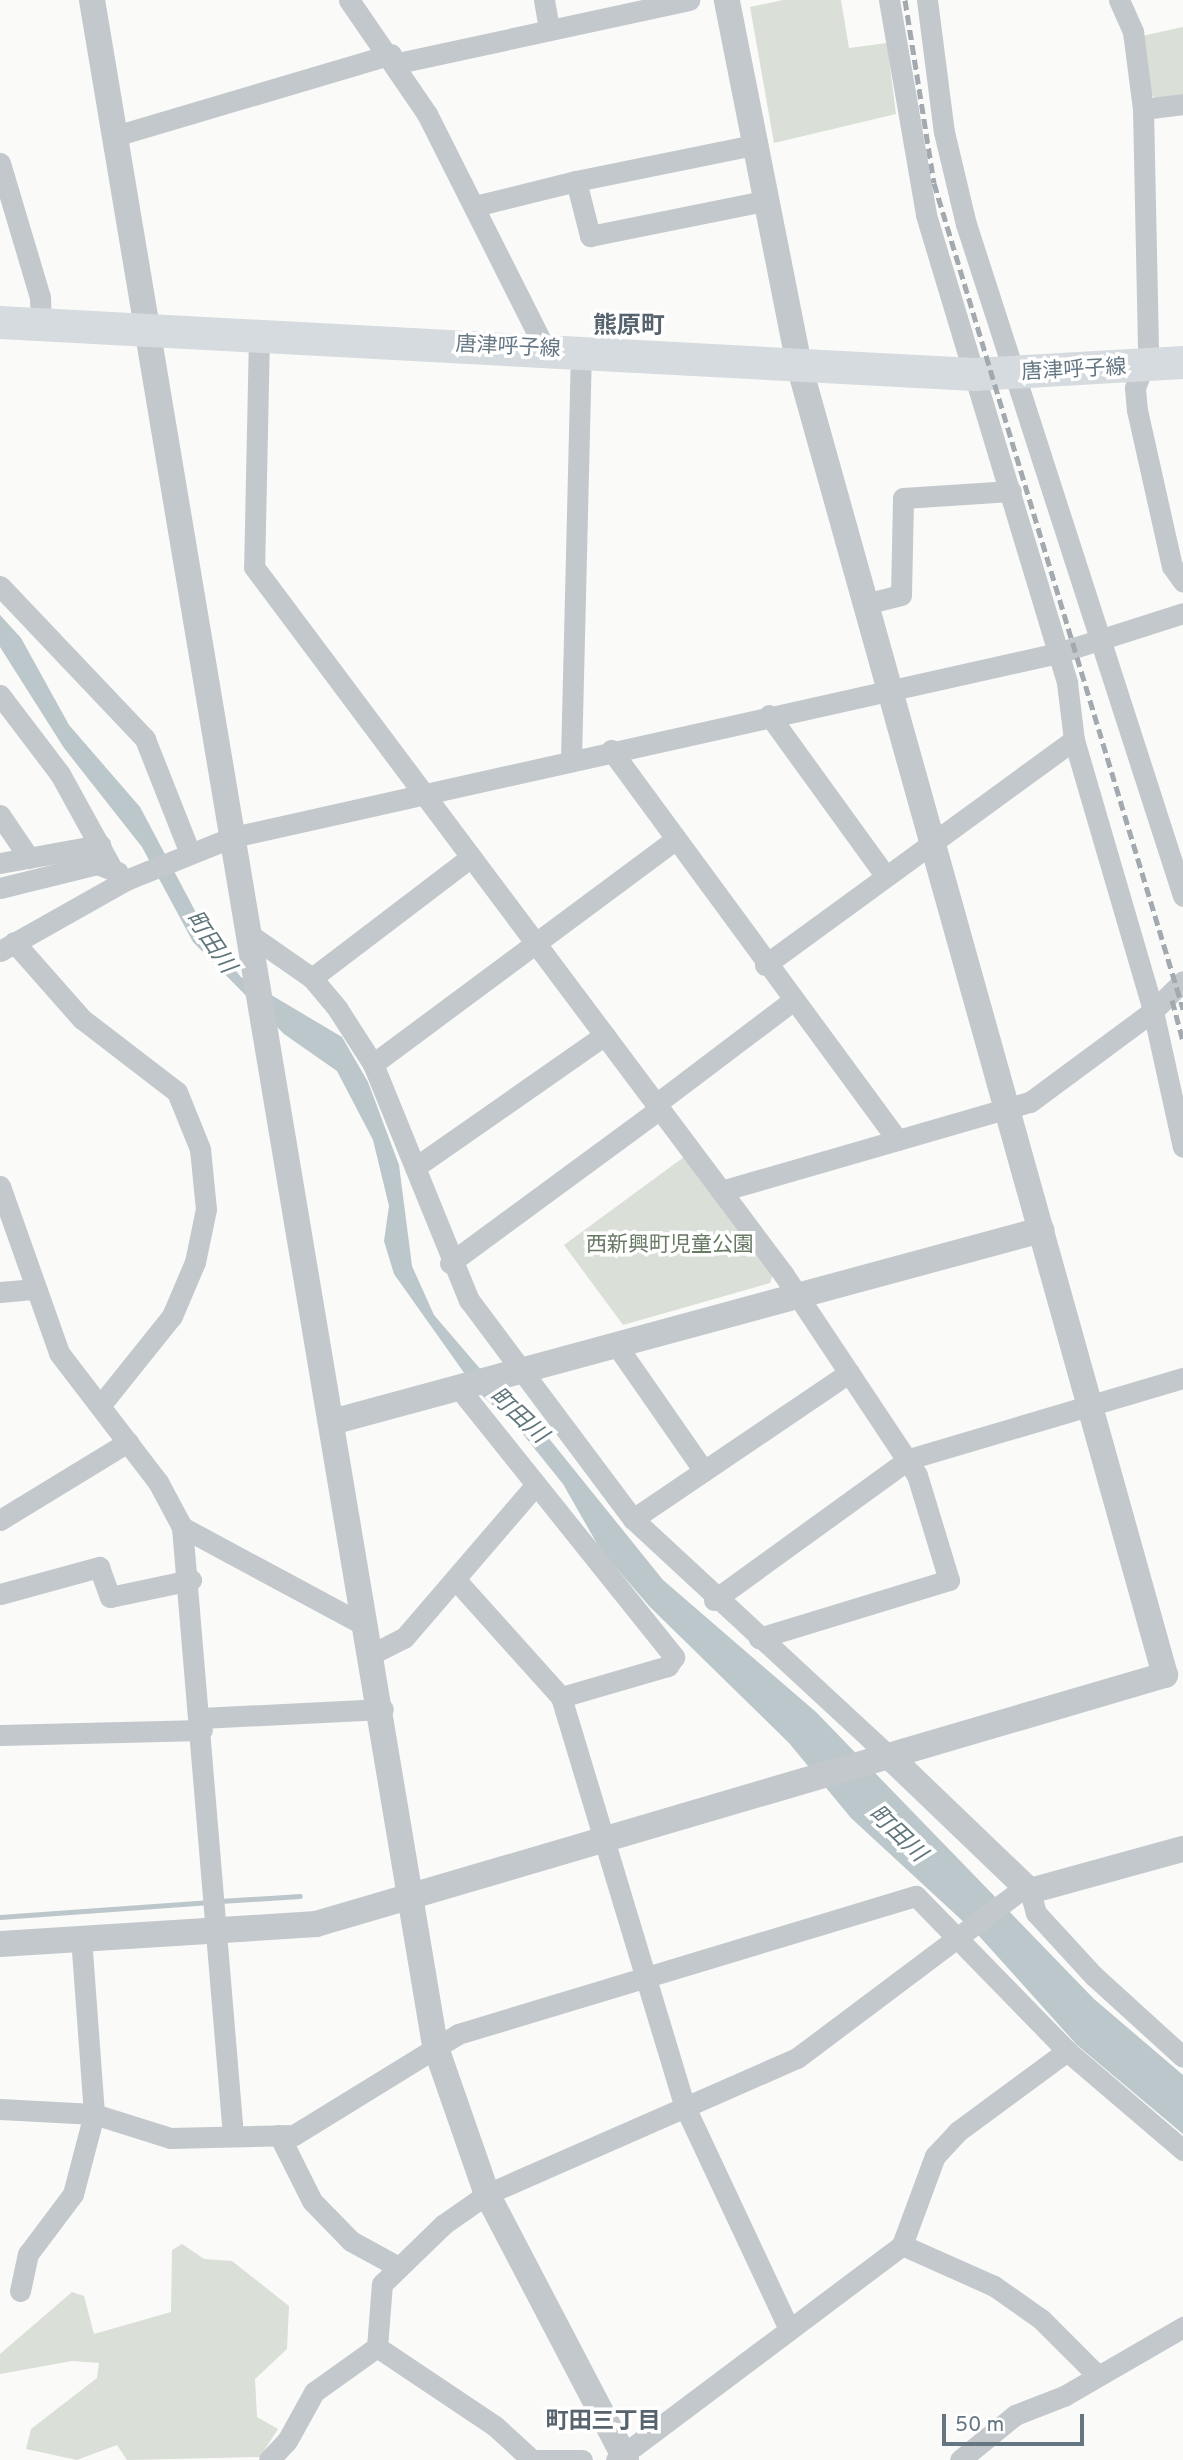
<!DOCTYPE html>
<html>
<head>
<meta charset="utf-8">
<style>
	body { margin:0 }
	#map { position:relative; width:1183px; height:2460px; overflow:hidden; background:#fafaf8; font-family:Overpass,"Noto Sans JP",sans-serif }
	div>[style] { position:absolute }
	.green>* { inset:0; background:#dadfd7 }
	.water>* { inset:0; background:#bbc7cb }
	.stream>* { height:5px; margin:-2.5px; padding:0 2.5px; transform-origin:2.5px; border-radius:2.5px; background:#bbc7cb }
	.minor>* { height:21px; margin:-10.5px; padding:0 10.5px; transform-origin:10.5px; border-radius:10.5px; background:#c3c8cc }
	.tertiary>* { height:26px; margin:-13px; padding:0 13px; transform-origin:13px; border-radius:13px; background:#c3c8cc }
	.primary>* { height:33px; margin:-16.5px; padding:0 16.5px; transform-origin:16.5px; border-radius:16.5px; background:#d6dbdf }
	.rail>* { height:5px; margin-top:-2.5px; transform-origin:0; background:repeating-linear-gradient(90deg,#a2aab0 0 10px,transparent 0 15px) }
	span { translate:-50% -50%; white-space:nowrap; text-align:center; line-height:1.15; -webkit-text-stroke:7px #fff; paint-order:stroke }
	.street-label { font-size:21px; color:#657683 }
	.park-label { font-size:21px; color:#687a64 }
	.water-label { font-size:23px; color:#60757c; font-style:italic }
	.neighbourhood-label { font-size:23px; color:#57646e; font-weight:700 }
	.quarter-label { font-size:24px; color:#57646e; font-weight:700 }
	.scale { position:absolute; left:942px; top:2414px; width:142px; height:32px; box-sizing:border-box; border:4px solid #657683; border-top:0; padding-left:9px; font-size:21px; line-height:24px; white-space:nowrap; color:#657683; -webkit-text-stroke:5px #fff; paint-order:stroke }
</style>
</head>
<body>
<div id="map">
	<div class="green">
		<i style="clip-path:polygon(783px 0,841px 0,849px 48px,887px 43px,896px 114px,774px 143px,750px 7px)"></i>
		<i style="clip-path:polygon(1183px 27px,1183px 97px,1157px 100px,1150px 93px,1142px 36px)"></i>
		<i style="clip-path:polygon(684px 1157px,773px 1275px,770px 1283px,623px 1325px,564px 1245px)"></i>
		<i style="clip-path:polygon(182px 2244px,204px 2259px,232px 2261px,289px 2306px,287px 2349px,255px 2379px,257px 2417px,278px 2429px,260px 2457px,127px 2460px,117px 2445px,77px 2460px,26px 2449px,31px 2429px,97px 2378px,99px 2363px,72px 2361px,0 2374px,0 2354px,72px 2292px,84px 2296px,94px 2334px,171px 2312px,172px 2250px)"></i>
	</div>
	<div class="water">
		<i style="clip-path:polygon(0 615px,21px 638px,69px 725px,140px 807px,210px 939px,241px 977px,342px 1037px,368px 1082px,399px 1165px,412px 1266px,434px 1315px,494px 1385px,530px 1415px,663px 1580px,816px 1712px,1094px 1999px,1183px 2075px,1183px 2134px,1077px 2045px,980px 1937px,851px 1818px,789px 1743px,650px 1607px,600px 1549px,563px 1484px,518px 1428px,477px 1391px,394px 1274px,384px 1241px,389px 1206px,373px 1140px,337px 1071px,284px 1034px,193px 942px,142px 847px,64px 748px,0 647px)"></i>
	</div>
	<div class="stream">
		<i style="left:220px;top:1901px;width:80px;rotate:-3.6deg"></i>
		<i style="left:0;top:1917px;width:211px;rotate:-4.1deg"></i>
	</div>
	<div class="minor">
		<i style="left:349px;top:0;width:138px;rotate:55.6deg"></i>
		<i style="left:427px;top:114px;width:263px;rotate:63.3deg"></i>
		<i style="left:544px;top:0;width:29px;rotate:80deg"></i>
		<i style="left:889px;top:0;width:218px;rotate:80.2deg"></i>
		<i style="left:926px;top:215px;width:489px;rotate:73.2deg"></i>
		<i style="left:1067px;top:683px;width:57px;rotate:83deg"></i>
		<i style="left:1074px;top:740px;width:282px;rotate:73.7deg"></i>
		<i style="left:1153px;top:1011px;width:139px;rotate:77.6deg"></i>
		<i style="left:927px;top:0;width:133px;rotate:82.7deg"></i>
		<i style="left:944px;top:132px;width:95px;rotate:76.6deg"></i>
		<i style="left:966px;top:224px;width:706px;rotate:72.1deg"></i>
		<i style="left:1119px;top:0;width:35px;rotate:66deg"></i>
		<i style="left:1133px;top:32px;width:78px;rotate:82.6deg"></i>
		<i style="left:1143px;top:109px;width:246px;rotate:88.8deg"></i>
		<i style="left:1148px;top:355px;width:35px;rotate:112deg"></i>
		<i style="left:1135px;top:388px;width:22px;rotate:85deg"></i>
		<i style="left:1137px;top:410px;width:160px;rotate:77.4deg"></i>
		<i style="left:1172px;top:566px;width:19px;rotate:55deg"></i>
		<i style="left:398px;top:63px;width:298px;rotate:-12.2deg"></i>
		<i style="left:1143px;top:109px;width:40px;rotate:-7.1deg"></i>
		<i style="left:115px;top:136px;width:288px;rotate:-16.5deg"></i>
		<i style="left:0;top:163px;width:140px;rotate:73.4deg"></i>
		<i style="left:40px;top:297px;width:27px;rotate:88deg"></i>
		<i style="left:576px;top:181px;width:181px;rotate:-11.5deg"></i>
		<i style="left:475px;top:206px;width:104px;rotate:-13.9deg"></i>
		<i style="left:576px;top:181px;width:57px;rotate:75.7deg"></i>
		<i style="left:590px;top:236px;width:177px;rotate:-11.4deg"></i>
		<i style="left:259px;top:335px;width:232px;rotate:91.2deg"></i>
		<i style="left:254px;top:567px;width:884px;rotate:53.18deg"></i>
		<i style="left:784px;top:1275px;width:240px;rotate:56.4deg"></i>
		<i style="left:917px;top:1475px;width:110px;rotate:73.1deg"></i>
		<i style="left:949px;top:1580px;width:199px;rotate:163deg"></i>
		<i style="left:0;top:586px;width:211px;rotate:46.5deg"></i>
		<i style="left:145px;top:739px;width:123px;rotate:68.5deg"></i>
		<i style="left:865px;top:604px;width:37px;rotate:-14deg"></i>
		<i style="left:901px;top:595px;width:97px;rotate:-88.8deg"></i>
		<i style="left:903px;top:498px;width:108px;rotate:-3.7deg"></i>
		<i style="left:0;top:695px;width:99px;rotate:52.8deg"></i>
		<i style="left:60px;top:774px;width:104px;rotate:61.2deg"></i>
		<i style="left:769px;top:715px;width:198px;rotate:54.1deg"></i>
		<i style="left:611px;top:750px;width:484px;rotate:53.7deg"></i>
		<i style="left:571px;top:759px;width:407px;rotate:-88.6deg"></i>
		<i style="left:0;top:815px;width:52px;rotate:56deg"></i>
		<i style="left:0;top:863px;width:102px;rotate:-10.2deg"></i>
		<i style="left:0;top:888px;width:100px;rotate:-13.9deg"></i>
		<i style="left:97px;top:864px;width:22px;rotate:21deg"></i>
		<i style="left:249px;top:934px;width:77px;rotate:34.9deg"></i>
		<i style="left:312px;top:978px;width:39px;rotate:50deg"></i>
		<i style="left:337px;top:1008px;width:67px;rotate:57.3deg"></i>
		<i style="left:373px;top:1064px;width:255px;rotate:67.9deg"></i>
		<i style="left:469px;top:1300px;width:274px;rotate:53.2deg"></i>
		<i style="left:633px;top:1519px;width:349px;rotate:42.8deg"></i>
		<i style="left:14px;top:942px;width:103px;rotate:48.6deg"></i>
		<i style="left:82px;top:1019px;width:120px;rotate:37.5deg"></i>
		<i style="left:177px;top:1092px;width:61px;rotate:68deg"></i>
		<i style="left:200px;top:1149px;width:60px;rotate:84.3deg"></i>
		<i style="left:206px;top:1209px;width:54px;rotate:101.7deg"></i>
		<i style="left:195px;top:1262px;width:59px;rotate:113.1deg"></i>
		<i style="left:172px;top:1316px;width:115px;rotate:128.7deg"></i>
		<i style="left:0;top:951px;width:145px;rotate:-29.4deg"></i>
		<i style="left:126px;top:880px;width:115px;rotate:-21.9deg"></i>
		<i style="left:233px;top:837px;width:845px;rotate:-12.57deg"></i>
		<i style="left:1058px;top:653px;width:131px;rotate:-17.7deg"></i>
		<i style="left:765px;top:965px;width:382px;rotate:-36.1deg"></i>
		<i style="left:312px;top:978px;width:200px;rotate:-37.3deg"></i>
		<i style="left:373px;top:1064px;width:374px;rotate:-36.6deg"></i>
		<i style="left:656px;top:1104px;width:171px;rotate:-37.1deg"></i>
		<i style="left:417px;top:1166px;width:229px;rotate:-34.9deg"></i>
		<i style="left:0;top:1186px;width:177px;rotate:70.5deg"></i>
		<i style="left:59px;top:1353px;width:163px;rotate:52.5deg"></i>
		<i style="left:158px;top:1482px;width:51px;rotate:61.9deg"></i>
		<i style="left:182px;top:1527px;width:610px;rotate:85.21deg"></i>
		<i style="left:721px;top:1191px;width:322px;rotate:-16.1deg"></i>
		<i style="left:1030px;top:1102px;width:153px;rotate:-36.5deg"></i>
		<i style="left:1153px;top:1011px;width:42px;rotate:-45deg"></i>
		<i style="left:450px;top:1263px;width:260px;rotate:-36.3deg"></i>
		<i style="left:0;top:1292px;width:33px;rotate:-5deg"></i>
		<i style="left:617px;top:1346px;width:152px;rotate:55.2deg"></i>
		<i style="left:458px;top:1387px;width:346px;rotate:51.3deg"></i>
		<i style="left:674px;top:1657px;width:11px;rotate:124deg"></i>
		<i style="left:668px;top:1666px;width:111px;rotate:163.8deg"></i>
		<i style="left:633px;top:1519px;width:261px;rotate:-34.1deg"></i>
		<i style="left:0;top:1520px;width:150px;rotate:-31.4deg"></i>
		<i style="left:182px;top:1527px;width:209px;rotate:28.3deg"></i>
		<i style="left:455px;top:1579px;width:159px;rotate:48.1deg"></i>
		<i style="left:561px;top:1697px;width:428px;rotate:73.2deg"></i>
		<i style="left:685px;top:2107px;width:243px;rotate:64.9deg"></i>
		<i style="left:0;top:1594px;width:103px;rotate:-15.3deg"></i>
		<i style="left:99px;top:1567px;width:32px;rotate:70deg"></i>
		<i style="left:110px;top:1597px;width:83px;rotate:-11.9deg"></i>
		<i style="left:714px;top:1600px;width:241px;rotate:-35.9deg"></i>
		<i style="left:909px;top:1459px;width:286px;rotate:-16.5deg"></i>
		<i style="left:372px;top:1654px;width:36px;rotate:-27deg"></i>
		<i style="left:404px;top:1638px;width:198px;rotate:-49.3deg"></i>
		<i style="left:201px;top:1718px;width:182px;rotate:-2.8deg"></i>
		<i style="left:0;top:1735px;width:202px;rotate:-1.4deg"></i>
		<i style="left:1030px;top:1891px;width:23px;rotate:75deg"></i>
		<i style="left:1036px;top:1913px;width:86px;rotate:47.4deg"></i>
		<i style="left:1094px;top:1976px;width:120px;rotate:42.3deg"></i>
		<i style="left:0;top:2109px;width:94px;rotate:3deg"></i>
		<i style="left:94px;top:2114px;width:80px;rotate:17.5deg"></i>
		<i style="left:170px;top:2138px;width:124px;rotate:-1.4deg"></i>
		<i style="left:294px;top:2135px;width:193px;rotate:-31.6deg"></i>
		<i style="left:458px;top:2034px;width:478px;rotate:-16.8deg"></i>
		<i style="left:916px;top:1896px;width:216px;rotate:45.7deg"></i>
		<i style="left:1067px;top:2051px;width:153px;rotate:40.5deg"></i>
		<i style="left:279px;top:2135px;width:74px;rotate:63.4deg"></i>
		<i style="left:312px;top:2201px;width:56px;rotate:45.7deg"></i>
		<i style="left:351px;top:2241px;width:50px;rotate:28.6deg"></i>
		<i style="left:902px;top:2245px;width:101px;rotate:24deg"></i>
		<i style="left:994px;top:2286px;width:57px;rotate:35.1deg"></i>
		<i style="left:1041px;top:2319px;width:78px;rotate:45deg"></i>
		<i style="left:20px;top:2291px;width:38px;rotate:-78deg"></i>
		<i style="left:28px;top:2254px;width:75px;rotate:-53.1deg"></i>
		<i style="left:73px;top:2194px;width:83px;rotate:-75.3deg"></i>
		<i style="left:94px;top:2114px;width:176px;rotate:-94.2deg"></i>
		<i style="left:377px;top:2347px;width:63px;rotate:-85.5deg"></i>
		<i style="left:382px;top:2284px;width:86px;rotate:-44.1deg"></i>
		<i style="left:444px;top:2224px;width:52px;rotate:-34.9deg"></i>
		<i style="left:487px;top:2194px;width:339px;rotate:-23.7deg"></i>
		<i style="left:797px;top:2058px;width:281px;rotate:-36.9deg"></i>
		<i style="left:377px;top:2347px;width:142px;rotate:33.8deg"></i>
		<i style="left:495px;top:2426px;width:50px;rotate:42.6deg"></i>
		<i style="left:269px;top:2460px;width:26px;rotate:-47deg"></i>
		<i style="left:287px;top:2441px;width:56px;rotate:-61.1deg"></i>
		<i style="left:314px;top:2392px;width:77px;rotate:-35.5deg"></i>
		<i style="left:531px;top:2460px;width:51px"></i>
		<i style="left:616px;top:2460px;width:358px;rotate:-36.9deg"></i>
		<i style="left:902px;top:2245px;width:95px;rotate:-69.7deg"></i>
		<i style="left:935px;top:2156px;width:33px;rotate:-47deg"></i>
		<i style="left:957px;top:2132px;width:137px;rotate:-36.4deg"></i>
		<i style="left:960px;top:2460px;width:71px;rotate:-39.3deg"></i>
		<i style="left:1015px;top:2415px;width:53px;rotate:-21.2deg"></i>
		<i style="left:1064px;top:2396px;width:138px;rotate:-30.1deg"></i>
	</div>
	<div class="tertiary">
		<i style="left:92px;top:0;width:2074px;rotate:80.48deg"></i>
		<i style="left:435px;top:2045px;width:158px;rotate:70.8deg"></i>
		<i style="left:487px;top:2194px;width:300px;rotate:62.4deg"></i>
		<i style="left:332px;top:1422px;width:735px;rotate:-15.15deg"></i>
		<i style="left:889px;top:1756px;width:195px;rotate:43.8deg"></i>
		<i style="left:1030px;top:1891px;width:159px;rotate:-15.4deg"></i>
		<i style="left:0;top:1944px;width:317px;rotate:-3.6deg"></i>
		<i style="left:316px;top:1924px;width:885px;rotate:-16.35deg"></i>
		<i style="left:1165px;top:1675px;width:1360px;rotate:-105.61deg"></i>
		<i style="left:799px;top:365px;width:372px;rotate:-101.2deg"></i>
	</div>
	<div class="primary">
		<i style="left:0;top:322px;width:975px;rotate:3.06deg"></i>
		<i style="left:974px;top:374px;width:209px;rotate:-3.3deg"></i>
	</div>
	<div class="rail">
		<i style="left:905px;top:0;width:185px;rotate:81deg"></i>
		<i style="left:934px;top:183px;width:863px;rotate:73.22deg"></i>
		<i style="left:1172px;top:1000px;width:42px;rotate:75deg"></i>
	</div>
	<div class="street-label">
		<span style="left:508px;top:348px;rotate:3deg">唐津呼子線</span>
		<span style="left:1074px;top:371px;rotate:-3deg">唐津呼子線</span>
	</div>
	<div class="park-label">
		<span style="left:670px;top:1246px">西新興町児童公園</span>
	</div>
	<div class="water-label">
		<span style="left:209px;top:943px;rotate:56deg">町田川</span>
		<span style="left:517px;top:1417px;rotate:43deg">町田川</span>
		<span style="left:896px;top:1835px;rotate:44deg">町田川</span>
	</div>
	<div class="neighbourhood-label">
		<span style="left:603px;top:2423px">町田三丁目</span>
	</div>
	<div class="quarter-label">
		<span style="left:629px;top:328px">熊原町</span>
	</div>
	<div class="scale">50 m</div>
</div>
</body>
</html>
